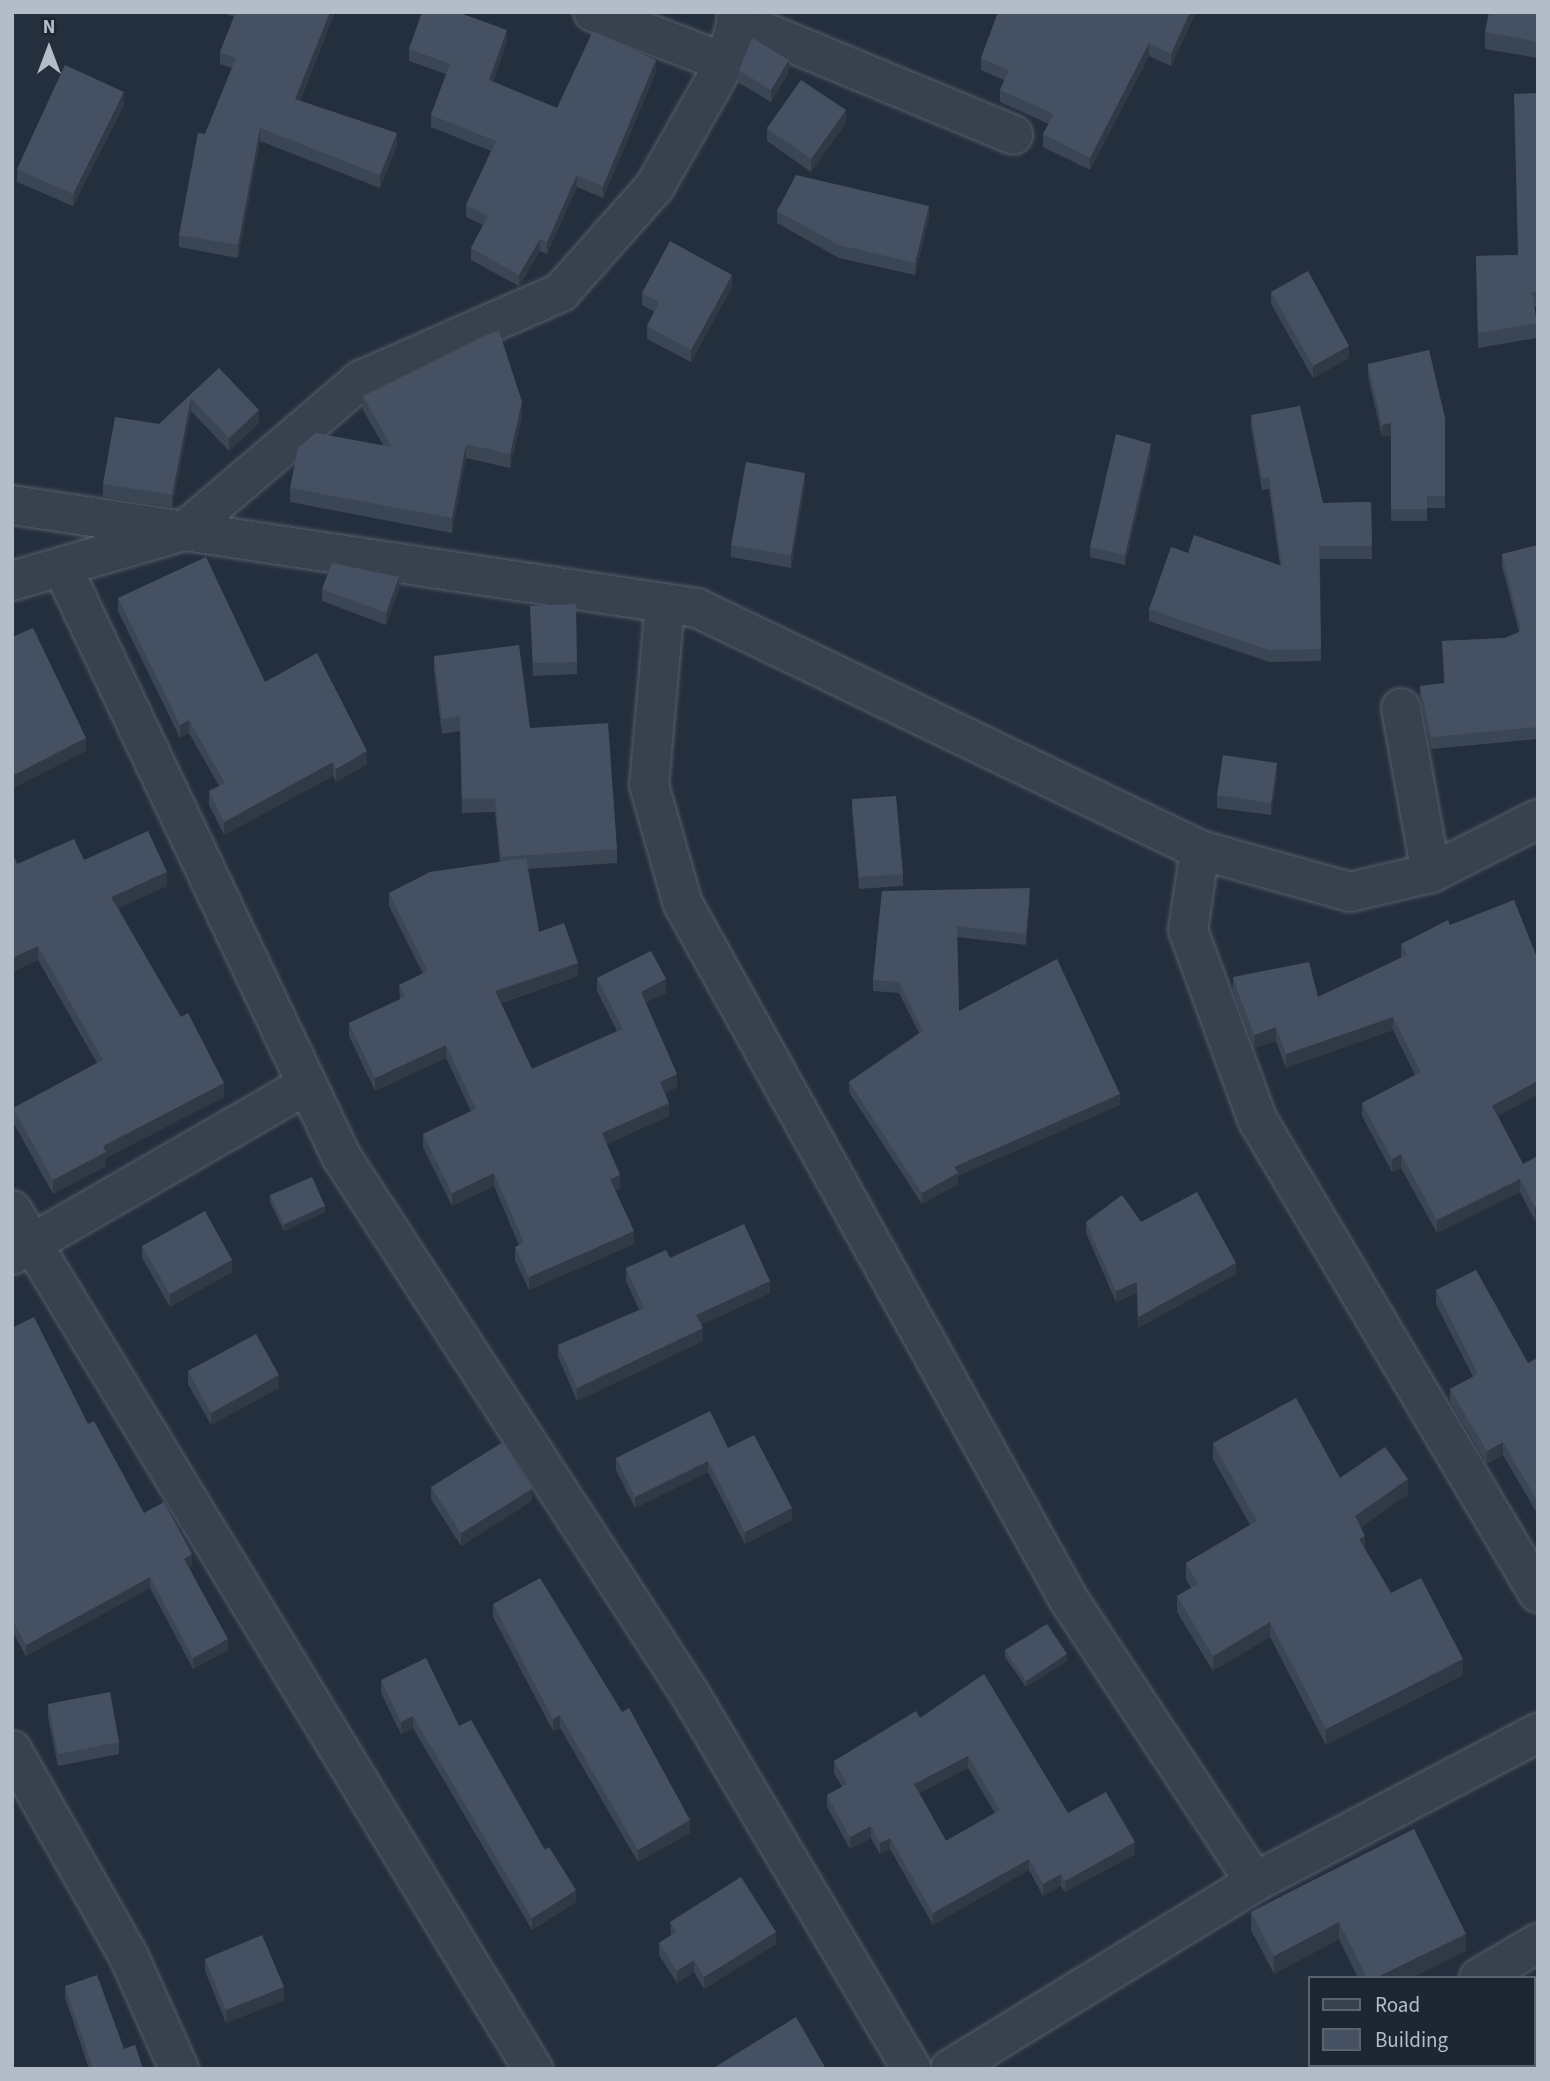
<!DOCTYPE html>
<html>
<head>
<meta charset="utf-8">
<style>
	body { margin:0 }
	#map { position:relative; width:1550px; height:2081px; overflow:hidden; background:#242f3e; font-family:"Source Sans 3",sans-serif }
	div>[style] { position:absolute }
	.roads { filter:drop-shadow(0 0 2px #565f6c) drop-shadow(0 0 2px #565f6c) }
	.minor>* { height:38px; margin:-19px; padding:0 19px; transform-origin:19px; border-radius:19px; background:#38414e }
	.wall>* { inset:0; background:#3b4654 }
	.shaded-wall>* { inset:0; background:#303945 }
	.building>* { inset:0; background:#455162 }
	span { translate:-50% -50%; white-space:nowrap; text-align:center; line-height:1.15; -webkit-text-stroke:5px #1d2633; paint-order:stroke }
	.frame { position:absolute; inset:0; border:14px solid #b4bcc9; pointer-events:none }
	.legend { position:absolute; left:1308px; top:1976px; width:228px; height:91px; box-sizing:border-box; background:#1d2633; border:2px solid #59626f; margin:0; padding:9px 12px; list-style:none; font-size:21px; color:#b4bcc9 }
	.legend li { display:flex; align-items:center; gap:14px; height:35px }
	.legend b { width:35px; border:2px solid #59626f }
	.north { position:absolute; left:14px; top:14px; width:70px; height:70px; -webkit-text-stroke:5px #1d2633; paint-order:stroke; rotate:0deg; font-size:19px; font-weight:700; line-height:28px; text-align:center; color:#b4bcc9 }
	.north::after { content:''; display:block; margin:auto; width:24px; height:32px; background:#b4bcc9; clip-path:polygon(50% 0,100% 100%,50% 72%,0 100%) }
</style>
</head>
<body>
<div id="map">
	<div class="roads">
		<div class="minor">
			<i style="left:593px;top:12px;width:142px;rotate:21.1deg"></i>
			<i style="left:736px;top:20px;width:300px;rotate:22.5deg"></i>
			<i style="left:12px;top:505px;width:693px;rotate:8.55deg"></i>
			<i style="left:697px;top:608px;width:558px;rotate:25.69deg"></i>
			<i style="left:1200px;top:850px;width:156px;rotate:15.6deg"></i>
			<i style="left:1350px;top:892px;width:83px;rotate:-13.2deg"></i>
			<i style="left:1431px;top:873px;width:120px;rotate:-26.8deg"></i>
			<i style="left:62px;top:567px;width:652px;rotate:64.65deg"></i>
			<i style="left:341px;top:1156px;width:641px;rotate:57.03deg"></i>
			<i style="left:690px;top:1694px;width:436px;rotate:59.4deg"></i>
			<i style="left:12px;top:581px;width:179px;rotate:-16.2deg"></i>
			<i style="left:184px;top:531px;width:233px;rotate:-40.5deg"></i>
			<i style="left:361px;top:380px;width:219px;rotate:-23.7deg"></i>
			<i style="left:561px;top:292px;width:142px;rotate:-48.4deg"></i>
			<i style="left:655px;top:186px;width:142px;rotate:-60.4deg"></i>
			<i style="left:725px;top:63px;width:53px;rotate:-73.6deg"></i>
			<i style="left:665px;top:603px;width:183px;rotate:95deg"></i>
			<i style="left:649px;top:785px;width:124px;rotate:74.1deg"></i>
			<i style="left:683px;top:904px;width:796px;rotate:60.99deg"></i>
			<i style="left:1069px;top:1600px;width:338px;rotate:56.6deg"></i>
			<i style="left:1401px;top:708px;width:168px;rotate:79.7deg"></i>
			<i style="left:1200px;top:850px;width:81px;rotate:98.5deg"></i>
			<i style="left:1188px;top:930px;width:201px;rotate:69.9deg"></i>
			<i style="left:1257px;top:1119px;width:551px;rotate:59.34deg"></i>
			<i style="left:12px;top:1210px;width:1005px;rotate:58.76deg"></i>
			<i style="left:12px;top:1255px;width:340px;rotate:-30deg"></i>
			<i style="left:12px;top:1750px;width:238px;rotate:60.5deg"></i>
			<i style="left:129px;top:1957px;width:123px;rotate:65.9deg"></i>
			<i style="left:1479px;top:1978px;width:69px;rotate:-30.7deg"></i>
			<i style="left:950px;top:2069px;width:358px;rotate:-31.5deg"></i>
			<i style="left:1255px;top:1882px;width:320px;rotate:-27.8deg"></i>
			<i style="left:1336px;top:2069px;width:6px;rotate:-39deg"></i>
		</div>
	</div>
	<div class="wall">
		<i style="clip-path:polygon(222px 12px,335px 12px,300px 101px,397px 146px,380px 188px,260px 141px,238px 258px,179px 247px,179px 235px,205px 134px,232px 68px,220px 64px,220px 52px,234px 17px)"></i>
		<i style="clip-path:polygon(1196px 12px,1171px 66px,1149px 56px,1090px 170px,1043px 147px,1043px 134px,1049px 124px,1000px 102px,1000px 90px,1004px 80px,981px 70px,981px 58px)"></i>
		<i style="clip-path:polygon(1538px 12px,1538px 58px,1485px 49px,1485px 32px)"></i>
		<i style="clip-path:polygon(507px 42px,493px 82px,557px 108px,656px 72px,603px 198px,577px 187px,547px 254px,540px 251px,519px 286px,471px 260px,471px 248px,483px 225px,466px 217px,466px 205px,491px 151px,431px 127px,431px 115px,446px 74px,409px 61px,409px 49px)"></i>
		<i style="clip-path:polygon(739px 70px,789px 72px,771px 102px,739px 83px)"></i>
		<i style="clip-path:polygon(1538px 93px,1538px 306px,1534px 307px,1537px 323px,1537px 338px,1478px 348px,1476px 256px,1518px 255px)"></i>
		<i style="clip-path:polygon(124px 105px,73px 206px,17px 182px,17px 169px)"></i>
		<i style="clip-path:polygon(846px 123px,811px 172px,767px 141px,767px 128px)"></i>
		<i style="clip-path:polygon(777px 211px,929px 218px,915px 275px,839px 258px,777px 223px)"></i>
		<i style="clip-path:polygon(732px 287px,691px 362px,647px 339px,647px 326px,655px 312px,642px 305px,642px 293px)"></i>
		<i style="clip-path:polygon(1271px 292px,1349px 358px,1313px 378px,1271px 304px)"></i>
		<i style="clip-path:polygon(1368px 364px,1445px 418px,1445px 508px,1427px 508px,1427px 521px,1391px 521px,1391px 435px,1382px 437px,1368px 376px)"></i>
		<i style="clip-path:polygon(219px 368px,259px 423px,229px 451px,191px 411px,172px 507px,103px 497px,103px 484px,159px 424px)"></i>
		<i style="clip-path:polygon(363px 396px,522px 417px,510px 468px,466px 458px,452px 533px,290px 502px,290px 488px,383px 445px,363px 410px)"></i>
		<i style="clip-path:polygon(1251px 415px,1323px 503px,1371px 502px,1372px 559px,1320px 559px,1321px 661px,1269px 662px,1149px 621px,1149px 609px,1188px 553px,1280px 565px,1269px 489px,1262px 490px,1251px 427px)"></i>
		<i style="clip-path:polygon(1151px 455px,1125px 565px,1090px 557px,1090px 547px)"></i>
		<i style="clip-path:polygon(805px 485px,791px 568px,731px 557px,731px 545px)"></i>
		<i style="clip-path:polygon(1538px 545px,1538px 739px,1431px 749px,1420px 698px,1420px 686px,1444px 683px,1442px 641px,1505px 638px,1519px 632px,1502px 566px,1502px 554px)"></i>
		<i style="clip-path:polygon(322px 589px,399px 589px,386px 625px,322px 601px)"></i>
		<i style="clip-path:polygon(118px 598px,265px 682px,367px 764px,336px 782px,333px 776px,224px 835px,209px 805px,209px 791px,219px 786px,189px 733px,180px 738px,118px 611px)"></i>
		<i style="clip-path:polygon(530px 606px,577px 662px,577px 674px,533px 676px)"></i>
		<i style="clip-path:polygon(434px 656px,530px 728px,617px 849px,617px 863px,528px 869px,539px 932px,578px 976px,501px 1003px,532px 1069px,617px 1031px,597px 991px,597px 978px,666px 993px,645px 1002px,677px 1087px,665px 1093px,669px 1116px,607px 1144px,620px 1188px,615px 1190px,634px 1244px,529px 1290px,515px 1260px,515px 1247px,519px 1245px,494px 1186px,452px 1206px,423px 1147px,423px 1134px,471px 1111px,446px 1058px,375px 1091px,349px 1036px,349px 1023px,400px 999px,399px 985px,423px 974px,389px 906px,389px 893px,500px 862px,495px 812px,462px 813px,460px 731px,442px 734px,434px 671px)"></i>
		<i style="clip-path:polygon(1277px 776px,1271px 815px,1217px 808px,1217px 795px)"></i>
		<i style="clip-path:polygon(852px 799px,903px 874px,903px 886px,859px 889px,852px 811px)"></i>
		<i style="clip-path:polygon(12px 852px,17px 864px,84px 860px,167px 886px,118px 908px,224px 1097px,106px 1158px,106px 1166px,53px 1194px,13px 1122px,13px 1108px,97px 1063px,38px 960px,12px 972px)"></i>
		<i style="clip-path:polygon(882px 891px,1030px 899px,1026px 945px,957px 937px,959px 1011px,1120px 1105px,958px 1176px,958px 1184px,922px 1204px,849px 1092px,849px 1082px,919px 1033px,899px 993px,873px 991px,873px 980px)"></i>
		<i style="clip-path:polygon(1401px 944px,1498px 1116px,1523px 1164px,1538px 1156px,1535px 1221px,1520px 1192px,1437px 1233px,1401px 1168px,1392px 1172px,1362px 1116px,1362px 1103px,1415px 1075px,1393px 1030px,1286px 1068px,1276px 1041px,1254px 1048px,1233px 990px,1233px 977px,1318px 997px,1401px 958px)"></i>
		<i style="clip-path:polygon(270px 1195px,325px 1212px,284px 1231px,270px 1202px)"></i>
		<i style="clip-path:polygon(1086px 1222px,1141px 1222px,1236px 1274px,1138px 1328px,1137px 1293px,1116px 1302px,1086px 1233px)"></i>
		<i style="clip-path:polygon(142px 1246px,232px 1272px,170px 1307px,142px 1258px)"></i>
		<i style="clip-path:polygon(670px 1258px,770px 1293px,701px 1325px,703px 1341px,577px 1401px,558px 1357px,558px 1345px,639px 1310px,626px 1281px,626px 1268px)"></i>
		<i style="clip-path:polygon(1436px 1290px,1528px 1363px,1538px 1358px,1538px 1515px,1503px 1455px,1487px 1464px,1450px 1402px,1450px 1389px,1473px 1377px,1436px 1304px)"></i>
		<i style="clip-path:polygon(12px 1328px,88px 1424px,144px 1513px,192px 1566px,189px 1567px,228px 1650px,193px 1669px,150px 1588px,26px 1656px,12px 1631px)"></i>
		<i style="clip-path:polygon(188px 1371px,279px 1388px,211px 1425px,188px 1384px)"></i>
		<i style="clip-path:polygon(1213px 1443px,1340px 1478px,1408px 1494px,1361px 1527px,1365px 1550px,1391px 1593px,1463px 1675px,1326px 1745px,1270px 1637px,1213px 1671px,1177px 1612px,1177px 1596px,1191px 1588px,1186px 1579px,1186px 1563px,1250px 1525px,1213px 1459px)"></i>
		<i style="clip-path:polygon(728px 1448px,792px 1520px,745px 1544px,708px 1472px,635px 1508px,616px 1470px,616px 1458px)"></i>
		<i style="clip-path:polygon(431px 1487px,532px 1501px,461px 1546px,431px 1499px)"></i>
		<i style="clip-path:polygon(493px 1604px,690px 1833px,638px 1862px,560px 1728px,553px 1731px,493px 1617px)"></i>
		<i style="clip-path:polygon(1005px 1650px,1067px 1661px,1026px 1687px,1005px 1657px)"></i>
		<i style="clip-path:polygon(381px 1680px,459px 1726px,545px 1850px,576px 1902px,532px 1930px,413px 1728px,401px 1734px,381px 1693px)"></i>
		<i style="clip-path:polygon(48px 1704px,119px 1742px,119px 1754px,58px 1766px,48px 1717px)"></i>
		<i style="clip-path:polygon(evenodd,920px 1718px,1068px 1813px,1135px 1854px,1065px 1892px,1061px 1886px,1043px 1896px,1029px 1870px,933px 1925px,890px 1849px,880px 1854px,871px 1838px,850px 1849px,827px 1807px,827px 1795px,842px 1787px,834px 1773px,834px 1761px,920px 1718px,968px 1768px,995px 1813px,946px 1841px,919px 1793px,968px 1768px)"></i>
		<i style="clip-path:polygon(1414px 1829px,1466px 1951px,1411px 1978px,1358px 1978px,1339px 1939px,1274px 1974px,1251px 1930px,1251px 1912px)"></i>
		<i style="clip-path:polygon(670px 1922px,776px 1944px,704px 1989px,694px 1972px,677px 1983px,659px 1955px,659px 1943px,671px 1935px)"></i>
		<i style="clip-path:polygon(205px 1959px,284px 2000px,226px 2023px,205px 1971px)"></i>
		<i style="clip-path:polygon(65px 1986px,124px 2049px,143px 2069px,89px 2069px,65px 1997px)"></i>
	</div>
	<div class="shaded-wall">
		<i style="clip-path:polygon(330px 12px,335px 12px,295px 112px,295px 99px)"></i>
		<i style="clip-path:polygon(1190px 12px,1196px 12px,1171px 66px,1171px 54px)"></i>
		<i style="clip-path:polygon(507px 30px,507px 42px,489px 92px,489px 80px)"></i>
		<i style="clip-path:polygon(1149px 43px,1149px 56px,1090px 170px,1090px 158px)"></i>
		<i style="clip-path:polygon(656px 60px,656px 72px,603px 198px,603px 186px)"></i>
		<i style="clip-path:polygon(789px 60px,789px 72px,771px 102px,771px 90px)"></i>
		<i style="clip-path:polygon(124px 92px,124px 105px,73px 206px,73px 194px)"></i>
		<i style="clip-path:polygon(846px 110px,846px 123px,811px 172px,811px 159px)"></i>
		<i style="clip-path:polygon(260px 128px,260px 141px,238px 258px,238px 245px)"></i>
		<i style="clip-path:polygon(397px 133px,397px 146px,380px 188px,380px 175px)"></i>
		<i style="clip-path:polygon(577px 175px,577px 187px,547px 254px,547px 242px)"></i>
		<i style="clip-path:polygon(929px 206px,929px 218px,915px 275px,915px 263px)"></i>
		<i style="clip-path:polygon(540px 239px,540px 251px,519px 286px,519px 275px)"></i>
		<i style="clip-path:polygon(732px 275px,732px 287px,691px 362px,691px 350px)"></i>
		<i style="clip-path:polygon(1349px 346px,1349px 358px,1313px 378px,1313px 366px)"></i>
		<i style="clip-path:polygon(191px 398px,191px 411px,172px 507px,172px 495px)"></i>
		<i style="clip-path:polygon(522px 402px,522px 417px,510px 468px,510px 454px)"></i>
		<i style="clip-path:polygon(259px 410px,259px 423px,229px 451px,229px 438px)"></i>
		<i style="clip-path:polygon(1391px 423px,1391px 435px,1382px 437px,1382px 425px)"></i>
		<i style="clip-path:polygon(466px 444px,466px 458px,452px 533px,452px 518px)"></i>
		<i style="clip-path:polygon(1151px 444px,1151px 455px,1125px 565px,1125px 555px)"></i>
		<i style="clip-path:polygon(805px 473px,805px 485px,791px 568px,791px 555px)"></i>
		<i style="clip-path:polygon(399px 577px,399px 589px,386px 625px,386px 613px)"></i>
		<i style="clip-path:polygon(189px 720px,189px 733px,180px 738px,180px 725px)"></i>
		<i style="clip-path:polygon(86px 738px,86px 751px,12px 789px,12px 776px)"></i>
		<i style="clip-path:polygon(367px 751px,367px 764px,336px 782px,336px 769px)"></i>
		<i style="clip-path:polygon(333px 762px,333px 776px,224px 835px,224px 822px)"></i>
		<i style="clip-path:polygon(1277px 763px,1277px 776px,1271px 815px,1271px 803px)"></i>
		<i style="clip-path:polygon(167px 872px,167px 886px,111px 911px,111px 897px)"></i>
		<i style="clip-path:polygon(1030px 888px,1030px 899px,1026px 945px,1026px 934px)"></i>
		<i style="clip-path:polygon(38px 946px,38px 960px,12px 972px,12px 958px)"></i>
		<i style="clip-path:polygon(578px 963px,578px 976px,495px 1004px,495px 991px)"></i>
		<i style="clip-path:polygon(666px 979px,666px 993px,641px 1005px,641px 992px)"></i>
		<i style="clip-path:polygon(1393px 1017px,1393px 1030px,1286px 1068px,1286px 1054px)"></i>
		<i style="clip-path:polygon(1276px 1027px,1276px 1041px,1254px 1048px,1254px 1035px)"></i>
		<i style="clip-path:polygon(446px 1045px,446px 1058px,375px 1091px,375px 1078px)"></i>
		<i style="clip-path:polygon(677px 1074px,677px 1087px,660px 1095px,660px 1082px)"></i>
		<i style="clip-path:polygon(1538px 1081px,1538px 1095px,1492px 1119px,1492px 1106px)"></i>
		<i style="clip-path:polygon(224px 1083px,224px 1097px,106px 1158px,106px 1166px,53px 1194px,53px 1180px,103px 1146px)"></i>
		<i style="clip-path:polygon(1120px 1094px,1120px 1105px,958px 1176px,958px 1184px,922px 1204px,922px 1193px,954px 1167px)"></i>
		<i style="clip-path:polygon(669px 1103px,669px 1116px,602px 1146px,602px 1133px)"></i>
		<i style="clip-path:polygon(1401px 1154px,1401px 1168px,1392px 1172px,1392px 1159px)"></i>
		<i style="clip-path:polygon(494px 1173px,494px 1186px,452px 1206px,452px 1193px)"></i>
		<i style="clip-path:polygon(620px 1175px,620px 1188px,610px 1192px,610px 1179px)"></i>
		<i style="clip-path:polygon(1520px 1179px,1520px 1192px,1437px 1233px,1437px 1220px)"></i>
		<i style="clip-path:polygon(325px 1206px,325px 1212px,284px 1231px,284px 1224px)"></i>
		<i style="clip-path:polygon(1538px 1206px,1538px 1220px,1535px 1221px,1535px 1207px)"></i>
		<i style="clip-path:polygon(634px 1231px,634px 1244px,529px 1290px,529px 1277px)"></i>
		<i style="clip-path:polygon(232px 1260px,232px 1272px,170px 1307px,170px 1294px)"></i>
		<i style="clip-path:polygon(1236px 1263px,1236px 1274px,1138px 1328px,1138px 1317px)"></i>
		<i style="clip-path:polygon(770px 1281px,770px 1293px,696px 1327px,696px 1315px)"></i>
		<i style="clip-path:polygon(1137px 1282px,1137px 1293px,1116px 1302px,1116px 1291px)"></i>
		<i style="clip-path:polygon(703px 1328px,703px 1341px,577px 1401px,577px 1388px)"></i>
		<i style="clip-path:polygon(279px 1375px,279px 1388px,211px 1425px,211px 1413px)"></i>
		<i style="clip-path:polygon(1503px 1442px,1503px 1455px,1487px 1464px,1487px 1451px)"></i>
		<i style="clip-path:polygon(708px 1461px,708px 1472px,635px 1508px,635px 1497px)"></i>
		<i style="clip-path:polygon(1408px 1479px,1408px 1494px,1355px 1532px,1355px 1516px)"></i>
		<i style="clip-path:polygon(532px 1489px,532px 1501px,461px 1546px,461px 1533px)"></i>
		<i style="clip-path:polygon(792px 1508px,792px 1520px,745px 1544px,745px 1532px)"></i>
		<i style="clip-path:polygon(1365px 1536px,1365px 1552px,1359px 1539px)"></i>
		<i style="clip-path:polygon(192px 1554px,192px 1566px,184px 1570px,184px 1559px)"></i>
		<i style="clip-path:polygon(150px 1577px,150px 1588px,26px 1656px,26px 1645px)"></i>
		<i style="clip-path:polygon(1270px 1622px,1270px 1637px,1213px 1671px,1213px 1656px)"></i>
		<i style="clip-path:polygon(228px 1639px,228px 1650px,193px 1669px,193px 1658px)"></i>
		<i style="clip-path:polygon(1067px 1654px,1067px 1661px,1026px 1687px,1026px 1681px)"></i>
		<i style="clip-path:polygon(1463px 1659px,1463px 1675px,1326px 1745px,1326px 1729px)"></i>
		<i style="clip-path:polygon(560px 1715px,560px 1728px,553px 1731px,553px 1719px)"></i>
		<i style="clip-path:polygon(413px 1716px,413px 1728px,401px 1734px,401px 1722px)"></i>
		<i style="clip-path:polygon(968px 1756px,968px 1768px,914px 1796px,914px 1784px)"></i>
		<i style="clip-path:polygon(690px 1820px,690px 1833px,638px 1862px,638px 1850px)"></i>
		<i style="clip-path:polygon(871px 1826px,871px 1838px,850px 1849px,850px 1837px)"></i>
		<i style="clip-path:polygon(890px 1838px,890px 1849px,880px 1854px,880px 1843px)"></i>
		<i style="clip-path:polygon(1135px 1842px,1135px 1854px,1065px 1892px,1065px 1881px)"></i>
		<i style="clip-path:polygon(1029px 1859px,1029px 1870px,933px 1925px,933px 1913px)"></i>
		<i style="clip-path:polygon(1061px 1874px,1061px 1886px,1043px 1896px,1043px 1884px)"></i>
		<i style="clip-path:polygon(576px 1890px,576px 1902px,532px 1930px,532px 1918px)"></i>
		<i style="clip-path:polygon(1339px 1922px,1339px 1939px,1274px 1974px,1274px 1956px)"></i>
		<i style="clip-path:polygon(776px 1932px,776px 1944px,704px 1989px,704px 1977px)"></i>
		<i style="clip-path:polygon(1466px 1934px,1466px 1951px,1411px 1978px,1375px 1978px)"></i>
		<i style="clip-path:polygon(694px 1960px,694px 1972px,677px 1983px,677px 1971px)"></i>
		<i style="clip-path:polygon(284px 1987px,284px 2000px,226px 2023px,226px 2010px)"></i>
	</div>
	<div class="building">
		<i style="clip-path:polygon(236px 12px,330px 12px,295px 99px,397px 133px,380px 175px,260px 128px,238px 245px,179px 235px,198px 133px,205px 134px,236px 58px,220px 52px)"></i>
		<i style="clip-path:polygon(422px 12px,457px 12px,507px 30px,489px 80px,557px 108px,593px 31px,656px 60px,603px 186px,577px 175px,547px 242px,540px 239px,519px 275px,471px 248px,488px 216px,466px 205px,496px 141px,431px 115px,450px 64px,409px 49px)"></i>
		<i style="clip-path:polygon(998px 12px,1190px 12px,1171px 54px,1149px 43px,1090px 158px,1043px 134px,1054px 114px,1000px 90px,1009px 70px,981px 58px)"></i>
		<i style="clip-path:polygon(1489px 12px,1538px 12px,1538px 42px,1485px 32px)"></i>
		<i style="clip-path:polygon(752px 38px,789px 60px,771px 90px,739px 70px)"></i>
		<i style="clip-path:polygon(65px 65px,124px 92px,73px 194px,17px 169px)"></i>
		<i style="clip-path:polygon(801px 80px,846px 110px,811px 159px,767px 128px)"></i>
		<i style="clip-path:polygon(1538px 93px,1538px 292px,1532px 292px,1537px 323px,1478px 333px,1476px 256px,1518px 255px,1514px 94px)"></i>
		<i style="clip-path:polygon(796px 175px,929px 206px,915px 263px,839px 245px,777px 211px)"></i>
		<i style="clip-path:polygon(670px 241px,732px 275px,691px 350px,647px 326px,659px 302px,642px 293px)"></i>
		<i style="clip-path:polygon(1308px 271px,1349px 346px,1313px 366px,1271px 292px)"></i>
		<i style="clip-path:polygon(499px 331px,522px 402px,510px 454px,466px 444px,452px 518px,290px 488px,298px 448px,316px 433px,392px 447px,363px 396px,486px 335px)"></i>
		<i style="clip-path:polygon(1429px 350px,1445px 418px,1445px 496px,1427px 496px,1427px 509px,1391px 509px,1391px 423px,1382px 425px,1368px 364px)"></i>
		<i style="clip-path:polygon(219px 368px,259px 410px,229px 438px,191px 398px,172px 495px,103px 484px,115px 417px,159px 424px)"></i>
		<i style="clip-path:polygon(1300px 406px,1323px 503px,1371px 502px,1372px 546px,1319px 546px,1321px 649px,1269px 650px,1149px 609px,1171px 547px,1188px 553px,1194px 535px,1282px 566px,1269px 477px,1262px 478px,1251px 415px)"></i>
		<i style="clip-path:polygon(1116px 434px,1151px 444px,1125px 555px,1090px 547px)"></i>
		<i style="clip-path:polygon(746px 462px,805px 473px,791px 555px,731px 545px)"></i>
		<i style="clip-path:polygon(1538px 545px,1538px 727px,1431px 737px,1420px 686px,1445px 683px,1442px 641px,1505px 638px,1521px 631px,1502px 554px)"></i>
		<i style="clip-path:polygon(206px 557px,265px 682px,317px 653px,367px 751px,336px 769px,333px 762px,224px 822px,209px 791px,225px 783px,189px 720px,180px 725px,118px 598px)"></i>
		<i style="clip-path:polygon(332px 563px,399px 577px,386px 613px,322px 589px)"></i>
		<i style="clip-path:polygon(576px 604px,577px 662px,533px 663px,530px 606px)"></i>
		<i style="clip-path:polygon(33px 628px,86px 738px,12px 776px,12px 637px)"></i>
		<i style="clip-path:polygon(519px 645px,530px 728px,608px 723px,617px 849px,501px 857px,495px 798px,462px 799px,460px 716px,442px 719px,434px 656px)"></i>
		<i style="clip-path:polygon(1223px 755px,1277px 763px,1271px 803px,1217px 795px)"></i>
		<i style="clip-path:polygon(896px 796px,903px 874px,859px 877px,852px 799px)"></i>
		<i style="clip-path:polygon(148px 831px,167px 872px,111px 897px,181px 1017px,188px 1013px,224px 1083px,103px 1146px,106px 1152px,53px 1180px,13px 1108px,103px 1060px,38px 946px,12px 958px,12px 852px,17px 864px,74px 839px,84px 860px)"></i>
		<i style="clip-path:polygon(526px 858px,539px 932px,564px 923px,578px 963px,495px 991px,532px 1069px,623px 1029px,597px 978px,651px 951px,666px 979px,641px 992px,677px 1074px,660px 1082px,669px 1103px,602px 1133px,620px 1175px,610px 1179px,634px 1231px,529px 1277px,515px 1247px,524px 1243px,494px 1173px,452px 1193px,423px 1134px,476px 1109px,446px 1045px,375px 1078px,349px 1023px,405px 997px,399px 985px,428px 971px,389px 893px,430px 872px)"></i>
		<i style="clip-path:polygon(1030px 888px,1026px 934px,957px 926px,959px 1011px,1057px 959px,1120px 1094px,954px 1167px,958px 1173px,922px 1193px,849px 1082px,923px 1031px,899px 982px,873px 980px,882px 891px)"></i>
		<i style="clip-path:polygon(1514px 900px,1538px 960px,1538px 1081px,1492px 1106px,1523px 1164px,1538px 1156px,1538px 1206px,1535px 1207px,1520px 1179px,1437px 1220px,1401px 1154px,1392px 1159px,1362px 1103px,1421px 1072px,1393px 1017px,1286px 1054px,1276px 1027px,1254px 1035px,1233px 977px,1309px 962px,1318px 997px,1407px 955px,1401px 944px,1448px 920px,1450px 925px)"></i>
		<i style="clip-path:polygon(312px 1177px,325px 1206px,284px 1224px,270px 1195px)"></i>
		<i style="clip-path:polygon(1197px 1192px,1236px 1263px,1138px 1317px,1137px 1282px,1116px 1291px,1086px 1222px,1122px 1195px,1141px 1222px)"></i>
		<i style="clip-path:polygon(205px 1211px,232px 1260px,170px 1294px,142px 1246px)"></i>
		<i style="clip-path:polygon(744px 1224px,770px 1281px,696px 1315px,703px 1328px,577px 1388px,558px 1345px,644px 1308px,626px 1268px,666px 1250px,670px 1258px)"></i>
		<i style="clip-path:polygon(1476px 1270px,1528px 1363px,1538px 1358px,1538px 1502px,1503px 1442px,1487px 1451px,1450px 1389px,1478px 1374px,1436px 1290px)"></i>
		<i style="clip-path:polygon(34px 1317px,88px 1424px,94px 1421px,144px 1513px,164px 1502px,192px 1554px,184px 1559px,228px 1639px,193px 1658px,150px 1577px,26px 1645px,12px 1619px,12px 1328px)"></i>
		<i style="clip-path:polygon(256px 1334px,279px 1375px,211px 1413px,188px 1371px)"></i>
		<i style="clip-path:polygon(1296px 1398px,1340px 1478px,1385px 1447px,1408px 1479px,1355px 1516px,1365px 1536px,1359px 1539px,1391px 1593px,1421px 1578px,1463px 1659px,1326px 1729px,1270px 1622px,1213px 1656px,1177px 1596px,1198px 1584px,1186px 1563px,1257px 1521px,1213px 1443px)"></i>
		<i style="clip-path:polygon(710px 1411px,728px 1448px,754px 1435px,792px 1508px,745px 1532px,708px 1461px,635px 1497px,616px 1458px)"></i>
		<i style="clip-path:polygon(503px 1442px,532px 1489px,461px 1533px,431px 1487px)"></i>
		<i style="clip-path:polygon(540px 1578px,622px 1712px,629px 1708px,690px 1820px,638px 1850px,560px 1715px,553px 1719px,493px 1604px)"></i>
		<i style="clip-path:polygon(1047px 1624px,1067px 1654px,1026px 1681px,1005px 1650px)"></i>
		<i style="clip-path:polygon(426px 1658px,459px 1726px,471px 1720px,545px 1850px,549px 1847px,576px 1890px,532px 1918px,413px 1716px,401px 1722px,381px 1680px)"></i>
		<i style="clip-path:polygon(evenodd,984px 1674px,1068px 1813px,1106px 1792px,1135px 1842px,1065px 1881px,1061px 1874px,1043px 1884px,1029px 1859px,933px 1913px,890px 1838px,880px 1843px,871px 1826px,850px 1837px,827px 1795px,847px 1784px,834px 1761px,916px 1711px,920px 1718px,984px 1674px,968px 1756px,1000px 1810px,946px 1841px,914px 1784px,968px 1756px)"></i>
		<i style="clip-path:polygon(110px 1692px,119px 1742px,58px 1754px,48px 1704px)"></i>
		<i style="clip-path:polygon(1414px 1829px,1466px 1934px,1375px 1978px,1367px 1978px,1339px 1922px,1274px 1956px,1251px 1912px)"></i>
		<i style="clip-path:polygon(741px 1877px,776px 1932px,704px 1977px,694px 1960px,677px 1971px,659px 1943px,676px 1932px,670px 1922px)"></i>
		<i style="clip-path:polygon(262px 1935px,284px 1987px,226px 2010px,205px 1959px)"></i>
		<i style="clip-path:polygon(97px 1975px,124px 2049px,135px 2045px,143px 2069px,93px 2069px,65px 1986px)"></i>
		<i style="clip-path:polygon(796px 2017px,826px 2069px,712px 2069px)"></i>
	</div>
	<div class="frame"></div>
	<ul class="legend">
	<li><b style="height:9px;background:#38414e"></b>Road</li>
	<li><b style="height:19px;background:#455162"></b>Building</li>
	</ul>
	<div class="north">N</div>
</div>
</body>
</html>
